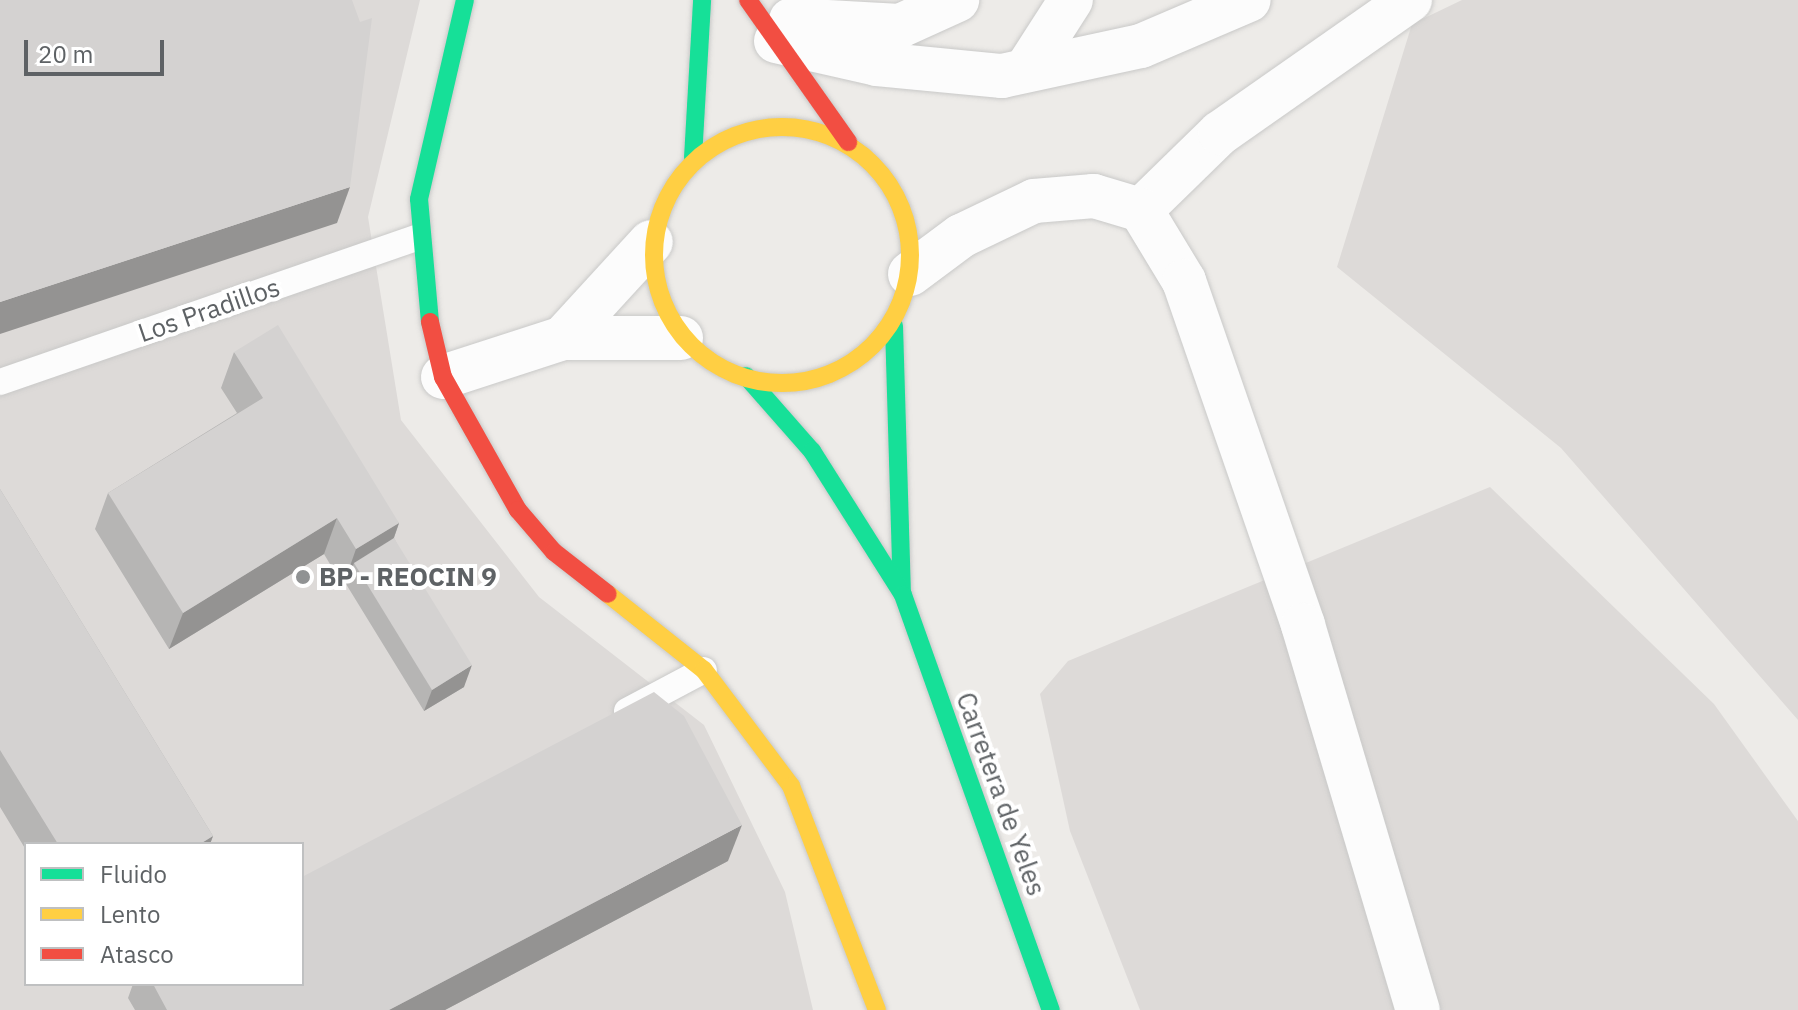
<!DOCTYPE html>
<html>
<head>
<meta charset="utf-8">
<style>
	body { margin:0 }
	#map { position:relative; width:1798px; height:1010px; overflow:hidden; background:#edebe8; font-family:"IBM Plex Sans",sans-serif }
	div>[style] { position:absolute }
	.industrial>* { inset:0; background:#dddad8 }
	.roads { filter:drop-shadow(0 0 2px #c9c9c8) drop-shadow(0 0 2px #c9c9c8) }
	.lane>* { height:26px; margin:-13px; padding:0 13px; transform-origin:13px; border-radius:13px; background:#fcfcfc }
	.street>* { height:44px; margin:-22px; padding:0 22px; transform-origin:22px; border-radius:22px; background:#fcfcfc }
	.fast>* { height:18px; margin:-9px; padding:0 9px; transform-origin:9px; border-radius:9px; background:#16e098 }
	.slow>* { height:18px; margin:-9px; padding:0 9px; transform-origin:9px; border-radius:9px; background:#ffcf43 }
	.slow>.ring { margin:-9px; padding:0; box-sizing:content-box; background:none; border:18px solid #ffcf43; border-radius:50% }
	.jam>* { height:18px; margin:-9px; padding:0 9px; transform-origin:9px; border-radius:9px; background:#f24e42 }
	.wall>* { inset:0; background:#b6b5b4 }
	.shaded-wall>* { inset:0; background:#949392 }
	.building>* { inset:0; background:#d4d2d1 }
	.dots>* { width:22px; height:22px; translate:-50% -50%; box-sizing:border-box; border:4px solid #fff; border-radius:50% }
	span { translate:-50% -50%; white-space:nowrap; text-align:center; line-height:1.15; -webkit-text-stroke:8px #fff; paint-order:stroke }
	.street-label { font-size:26px; color:#5e6265 }
	.poi-label { font-size:26px; color:#5e6265; font-weight:700 }
	.left { translate:0 -50%; text-align:left }
	.legend { position:absolute; left:24px; top:842px; width:280px; height:144px; box-sizing:border-box; background:#fff; border:2px solid #bfc0c1; margin:0; padding:10px 14px; list-style:none; font-size:24px; color:#5e6265 }
	.legend li { display:flex; align-items:center; gap:16px; height:40px }
	.legend b { width:40px; border:2px solid #bfc0c1 }
	.scale { position:absolute; left:24px; top:40px; width:140px; height:36px; box-sizing:border-box; border:4px solid #5e6265; border-top:0; padding-left:10px; font-size:24px; line-height:28px; white-space:nowrap; color:#5e6265; -webkit-text-stroke:6px #fff; paint-order:stroke }
</style>
</head>
<body>
<div id="map">
	<div class="industrial">
		<i style="clip-path:polygon(evenodd,0 0,420px 0,368px 217px,401px 420px,539px 597px,704px 725px,785px 892px,813px 1010px,0 1010px,0 0,26px 844px,302px 844px,302px 984px,26px 984px,26px 844px)"></i>
		<i style="clip-path:polygon(1462px 0,1798px 0,1798px 720px,1561px 448px,1337px 267px,1412px 24px)"></i>
		<i style="clip-path:polygon(1490px 487px,1714px 704px,1798px 821px,1798px 1010px,1140px 1010px,1070px 831px,1040px 694px,1068px 661px)"></i>
	</div>
	<div class="roads">
		<div class="lane">
			<i style="left:0;top:382px;width:442px;rotate:-19.1deg"></i>
			<i style="left:627px;top:711px;width:87px;rotate:-28deg"></i>
		</div>
		<div class="street">
			<i style="left:791px;top:20px;width:109px;rotate:3.2deg"></i>
			<i style="left:900px;top:26px;width:63px;rotate:-24.5deg"></i>
			<i style="left:776px;top:41px;width:104px;rotate:12.8deg"></i>
			<i style="left:877px;top:64px;width:126px;rotate:5.5deg"></i>
			<i style="left:1002px;top:76px;width:142px;rotate:-12.2deg"></i>
			<i style="left:1141px;top:46px;width:117px;rotate:-23.1deg"></i>
			<i style="left:1026px;top:70px;width:83px;rotate:-57.3deg"></i>
			<i style="left:1141px;top:210px;width:110px;rotate:-44.3deg"></i>
			<i style="left:1220px;top:133px;width:232px;rotate:-35deg"></i>
			<i style="left:910px;top:274px;width:64px;rotate:-36.7deg"></i>
			<i style="left:961px;top:236px;width:81px;rotate:-25.6deg"></i>
			<i style="left:1034px;top:201px;width:60px;rotate:-4.8deg"></i>
			<i style="left:1094px;top:196px;width:49px;rotate:16.6deg"></i>
			<i style="left:1141px;top:210px;width:83px;rotate:58.8deg"></i>
			<i style="left:1184px;top:281px;width:364px;rotate:70.9deg"></i>
			<i style="left:1303px;top:625px;width:402px;rotate:73.4deg"></i>
			<i style="left:563px;top:338px;width:130px;rotate:-47.5deg"></i>
			<i style="left:443px;top:377px;width:126px;rotate:-18deg"></i>
			<i style="left:563px;top:338px;width:118px"></i>
		</div>
		<div class="fast">
			<i style="left:693px;top:158px;width:158px;rotate:-86.7deg"></i>
			<i style="left:430px;top:322px;width:123px;rotate:-95.1deg"></i>
			<i style="left:419px;top:199px;width:204px;rotate:-77deg"></i>
			<i style="left:894px;top:326px;width:266px;rotate:88.3deg"></i>
			<i style="left:746px;top:376px;width:100px;rotate:48.7deg"></i>
			<i style="left:812px;top:451px;width:170px;rotate:57.7deg"></i>
			<i style="left:903px;top:595px;width:441px;rotate:70.4deg"></i>
		</div>
		<div class="slow">
			<i class="ring" style="left:654px;top:127px;width:238px;height:238px"></i>
			<i style="left:608px;top:594px;width:122px;rotate:38.4deg"></i>
			<i style="left:704px;top:670px;width:145px;rotate:53.1deg"></i>
			<i style="left:791px;top:786px;width:240px;rotate:69deg"></i>
		</div>
		<div class="jam">
			<i style="left:748px;top:0;width:174px;rotate:54.8deg"></i>
			<i style="left:430px;top:322px;width:57px;rotate:76.7deg"></i>
			<i style="left:443px;top:377px;width:153px;rotate:60.6deg"></i>
			<i style="left:518px;top:510px;width:55px;rotate:49.4deg"></i>
			<i style="left:554px;top:552px;width:68px;rotate:37.9deg"></i>
		</div>
	</div>
	<div class="wall">
		<i style="clip-path:polygon(234px 352px,399px 523px,394px 538px,464px 687px,424px 711px,346px 584px,343px 586px,324px 554px,169px 649px,95px 529px,108px 493px,237px 413px,221px 388px)"></i>
		<i style="clip-path:polygon(0 489px,213px 836px,210px 844px,26px 844px,26px 850px,0 807px)"></i>
		<i style="clip-path:polygon(728px 861px,445px 1010px,135px 1010px,128px 998px,133px 984px,302px 984px)"></i>
	</div>
	<div class="shaded-wall">
		<i style="clip-path:polygon(350px 187px,337px 223px,0 334px,0 302px)"></i>
		<i style="clip-path:polygon(337px 518px,324px 554px,169px 649px,183px 613px)"></i>
		<i style="clip-path:polygon(399px 523px,386px 560px,354px 563px,346px 584px,343px 586px,356px 549px)"></i>
		<i style="clip-path:polygon(472px 665px,464px 687px,424px 711px,432px 690px)"></i>
		<i style="clip-path:polygon(742px 825px,728px 861px,445px 1010px,389px 1010px)"></i>
		<i style="clip-path:polygon(213px 836px,210px 844px,200px 844px)"></i>
	</div>
	<div class="building">
		<i style="clip-path:polygon(0 0,352px 0,360px 22px,372px 18px,350px 187px,0 302px)"></i>
		<i style="clip-path:polygon(278px 325px,399px 523px,356px 549px,337px 518px,183px 613px,108px 493px,263px 398px,234px 352px)"></i>
		<i style="clip-path:polygon(0 489px,213px 836px,200px 844px,58px 844px,0 750px)"></i>
		<i style="clip-path:polygon(394px 538px,472px 665px,432px 690px,354px 563px)"></i>
		<i style="clip-path:polygon(654px 692px,684px 716px,742px 825px,389px 1010px,167px 1010px,153px 984px,302px 984px,302px 877px)"></i>
	</div>
	<div class="dots">
		<i style="left:303px;top:577px;background:#909293"></i>
	</div>
	<div class="street-label">
		<span style="left:209px;top:310px;rotate:-19deg">Los Pradillos</span>
		<span style="left:1001px;top:794px;rotate:70deg">Carretera de Yeles</span>
	</div>
	<div class="poi-label">
		<span class="left" style="left:319px;top:577px">BP - REOCIN 9</span>
	</div>
	<ul class="legend">
	<li><b style="height:10px;background:#16e098"></b>Fluido</li>
	<li><b style="height:10px;background:#ffcf43"></b>Lento</li>
	<li><b style="height:10px;background:#f24e42"></b>Atasco</li>
	</ul>
	<div class="scale">20 m</div>
</div>
</body>
</html>
